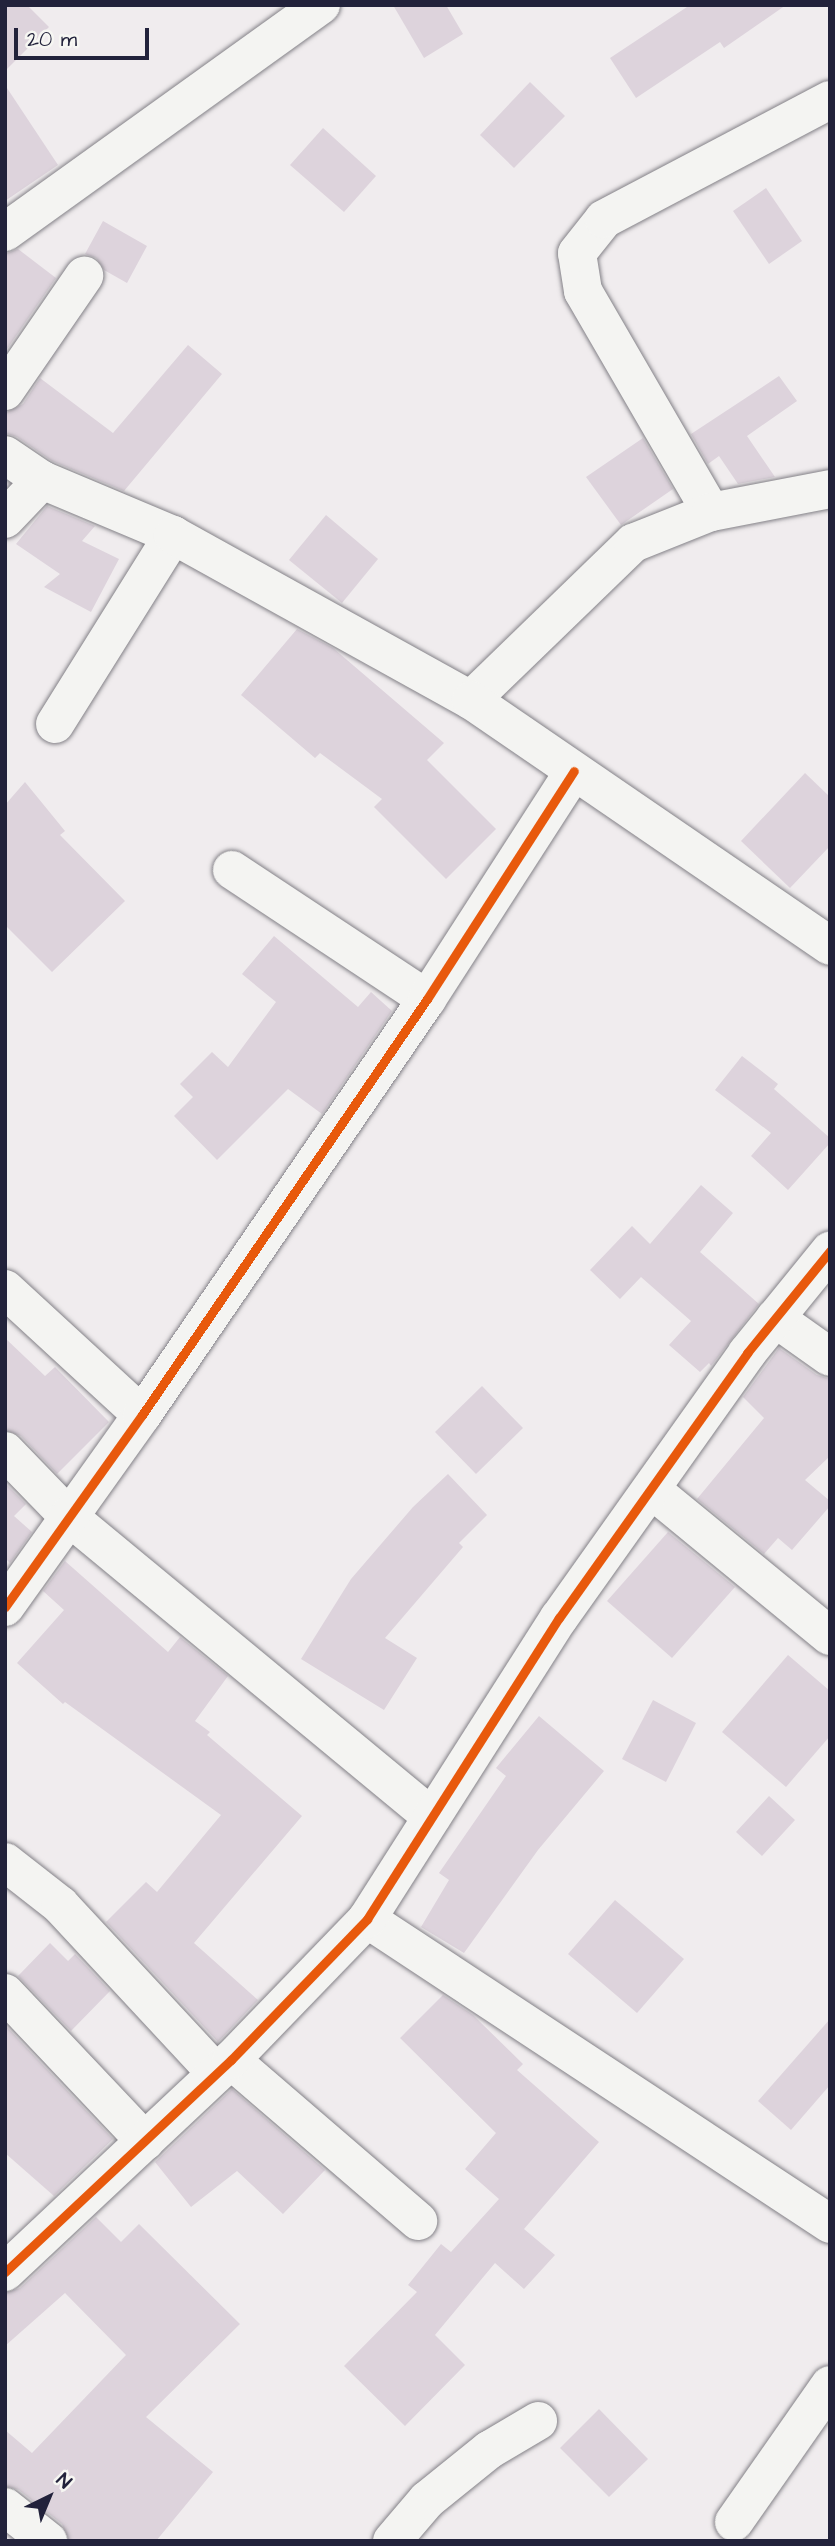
<!DOCTYPE html>
<html>
<head>
<meta charset="utf-8">
<style>
	body { margin:0 }
	#map { position:relative; width:835px; height:2546px; overflow:hidden; background:#f0ecee; font-family:"Architects Daughter",sans-serif }
	div>[style] { position:absolute }
	.building>* { inset:0; background:#ddd3dc }
	.roads { filter:drop-shadow(0 0 2px #838187) drop-shadow(0 0 2px #838187) }
	.street>* { height:38px; margin:-19px; padding:0 19px; transform-origin:19px; border-radius:19px; background:#f4f4f2 }
	.secondary>* { height:38px; margin:-19px; padding:0 19px; transform-origin:19px; border-radius:19px; background:#f4f4f2 }
	.cycleway>* { height:9px; margin:-4.5px; padding:0 4.5px; transform-origin:4.5px; border-radius:4.5px; background:#e8590c }
	span { translate:-50% -50%; white-space:nowrap; text-align:center; line-height:1.15; -webkit-text-stroke:5px #f6f6f2; paint-order:stroke }
	.frame { position:absolute; inset:0; border:7px solid #22223b; pointer-events:none }
	.north { position:absolute; left:14px; top:2462px; width:70px; height:70px; -webkit-text-stroke:5px #f6f6f2; paint-order:stroke; rotate:43deg; font-size:19px; font-weight:700; line-height:28px; text-align:center; color:#22223b }
	.north::after { content:''; display:block; margin:auto; width:24px; height:32px; background:#22223b; clip-path:polygon(50% 0,100% 100%,50% 72%,0 100%) }
	.scale { position:absolute; left:14px; top:28px; width:135px; height:32px; box-sizing:border-box; border:4px solid #22223b; border-top:0; padding-left:9px; font-size:21px; line-height:24px; white-space:nowrap; color:#22223b; -webkit-text-stroke:5px #f6f6f2; paint-order:stroke }
</style>
</head>
<body>
<div id="map">
	<div class="building">
		<i style="clip-path:polygon(5px 5px,27px 5px,49px 27px,5px 71px)"></i>
		<i style="clip-path:polygon(393px 5px,446px 5px,463px 34px,424px 58px)"></i>
		<i style="clip-path:polygon(690px 5px,786px 5px,724px 48px,720px 42px,636px 98px,610px 58px)"></i>
		<i style="clip-path:polygon(530px 82px,565px 116px,514px 168px,480px 135px)"></i>
		<i style="clip-path:polygon(5px 85px,58px 165px,5px 201px)"></i>
		<i style="clip-path:polygon(323px 128px,376px 176px,344px 212px,290px 165px)"></i>
		<i style="clip-path:polygon(766px 188px,802px 241px,769px 264px,733px 211px)"></i>
		<i style="clip-path:polygon(103px 221px,147px 246px,127px 283px,104px 270px,96px 258px,85px 254px)"></i>
		<i style="clip-path:polygon(18px 249px,56px 278px,5px 352px,5px 254px)"></i>
		<i style="clip-path:polygon(188px 345px,222px 374px,124px 491px,52px 461px,17px 437px,5px 433px,5px 413px,23px 404px,40px 378px,113px 433px)"></i>
		<i style="clip-path:polygon(779px 376px,797px 401px,747px 436px,775px 477px,738px 484px,719px 456px,708px 464px,691px 434px)"></i>
		<i style="clip-path:polygon(643px 438px,673px 489px,621px 525px,586px 477px)"></i>
		<i style="clip-path:polygon(47px 506px,95px 526px,82px 541px,119px 559px,91px 612px,44px 587px,60px 574px,16px 544px)"></i>
		<i style="clip-path:polygon(326px 515px,378px 559px,342px 603px,289px 560px)"></i>
		<i style="clip-path:polygon(297px 629px,333px 648px,444px 743px,427px 760px,496px 829px,446px 879px,374px 807px,382px 799px,320px 753px,315px 758px,241px 695px)"></i>
		<i style="clip-path:polygon(805px 773px,830px 797px,830px 846px,790px 888px,741px 841px)"></i>
		<i style="clip-path:polygon(25px 782px,65px 831px,60px 835px,125px 901px,52px 972px,5px 925px,5px 805px)"></i>
		<i style="clip-path:polygon(274px 936px,358px 1007px,371px 992px,392px 1011px,322px 1114px,288px 1089px,217px 1160px,174px 1116px,193px 1097px,180px 1084px,212px 1052px,228px 1067px,276px 1002px,242px 974px)"></i>
		<i style="clip-path:polygon(742px 1056px,778px 1084px,774px 1089px,830px 1138px,830px 1143px,788px 1190px,751px 1156px,771px 1133px,715px 1090px)"></i>
		<i style="clip-path:polygon(701px 1185px,733px 1213px,700px 1252px,759px 1304px,711px 1366px,709px 1363px,700px 1372px,669px 1345px,691px 1321px,641px 1277px,620px 1299px,590px 1270px,632px 1226px,650px 1244px)"></i>
		<i style="clip-path:polygon(5px 1338px,45px 1376px,55px 1367px,109px 1422px,57px 1474px,21px 1436px,5px 1430px)"></i>
		<i style="clip-path:polygon(779px 1348px,817px 1375px,830px 1379px,830px 1456px,805px 1480px,830px 1501px,830px 1506px,792px 1550px,778px 1538px,764px 1554px,697px 1499px,764px 1418px,743px 1397px)"></i>
		<i style="clip-path:polygon(482px 1386px,523px 1428px,476px 1474px,435px 1432px)"></i>
		<i style="clip-path:polygon(448px 1474px,487px 1515px,459px 1543px,463px 1547px,385px 1638px,417px 1658px,384px 1710px,301px 1659px,351px 1579px,413px 1507px)"></i>
		<i style="clip-path:polygon(5px 1483px,26px 1504px,14px 1516px,32px 1532px,10px 1563px,5px 1558px)"></i>
		<i style="clip-path:polygon(668px 1532px,735px 1587px,672px 1658px,607px 1601px)"></i>
		<i style="clip-path:polygon(65px 1561px,168px 1652px,180px 1637px,228px 1676px,195px 1721px,210px 1732px,207px 1735px,302px 1816px,194px 1943px,258px 2000px,218px 2042px,106px 1922px,146px 1882px,157px 1892px,221px 1815px,65px 1702px,63px 1704px,17px 1663px,64px 1610px,43px 1591px)"></i>
		<i style="clip-path:polygon(788px 1655px,830px 1691px,830px 1736px,786px 1787px,722px 1732px)"></i>
		<i style="clip-path:polygon(653px 1700px,696px 1723px,666px 1782px,622px 1759px)"></i>
		<i style="clip-path:polygon(539px 1716px,604px 1771px,538px 1850px,464px 1953px,421px 1927px,449px 1880px,439px 1873px,506px 1776px,496px 1768px)"></i>
		<i style="clip-path:polygon(769px 1796px,795px 1820px,762px 1856px,736px 1832px)"></i>
		<i style="clip-path:polygon(615px 1900px,684px 1959px,637px 2013px,568px 1954px)"></i>
		<i style="clip-path:polygon(50px 1943px,68px 1961px,75px 1954px,110px 1991px,71px 2031px,18px 1976px)"></i>
		<i style="clip-path:polygon(443px 1995px,473px 2015px,523px 2064px,517px 2070px,599px 2142px,524px 2229px,555px 2255px,524px 2289px,495px 2263px,435px 2335px,465px 2365px,405px 2426px,344px 2366px,417px 2292px,408px 2285px,441px 2244px,451px 2252px,499px 2199px,465px 2169px,496px 2133px,400px 2038px)"></i>
		<i style="clip-path:polygon(830px 2019px,830px 2085px,791px 2130px,758px 2101px)"></i>
		<i style="clip-path:polygon(5px 2025px,113px 2139px,54px 2196px,5px 2153px)"></i>
		<i style="clip-path:polygon(232px 2089px,325px 2170px,283px 2214px,237px 2171px,191px 2207px,155px 2162px)"></i>
		<i style="clip-path:polygon(96px 2217px,121px 2242px,139px 2224px,240px 2324px,146px 2417px,213px 2472px,156px 2541px,69px 2541px,62px 2524px,19px 2490px,5px 2486px,5px 2430px,32px 2453px,126px 2355px,65px 2293px,5px 2346px,5px 2293px,20px 2288px)"></i>
		<i style="clip-path:polygon(599px 2409px,648px 2459px,609px 2497px,560px 2448px)"></i>
	</div>
	<div class="roads">
		<div class="street">
			<i style="left:5px;top:232px;width:389px;rotate:-35.7deg"></i>
			<i style="left:5px;top:391px;width:140px;rotate:-55.5deg"></i>
			<i style="left:711px;top:512px;width:255px;rotate:-120.1deg"></i>
			<i style="left:583px;top:291px;width:38px;rotate:-99deg"></i>
			<i style="left:577px;top:253px;width:43px;rotate:-51.5deg"></i>
			<i style="left:604px;top:219px;width:255px;rotate:-27.8deg"></i>
			<i style="left:5px;top:519px;width:54px;rotate:-46.5deg"></i>
			<i style="left:471px;top:700px;width:226px;rotate:-44.1deg"></i>
			<i style="left:633px;top:543px;width:84px;rotate:-21.7deg"></i>
			<i style="left:711px;top:512px;width:121px;rotate:-10.9deg"></i>
			<i style="left:55px;top:724px;width:223px;rotate:-58deg"></i>
			<i style="left:232px;top:870px;width:234px;rotate:33.5deg"></i>
			<i style="left:5px;top:1289px;width:186px;rotate:42.6deg"></i>
			<i style="left:775px;top:1318px;width:67px;rotate:35.3deg"></i>
			<i style="left:5px;top:1451px;width:91px;rotate:45.9deg"></i>
			<i style="left:68px;top:1516px;width:472px;rotate:39.6deg"></i>
			<i style="left:652px;top:1490px;width:230px;rotate:39.4deg"></i>
			<i style="left:5px;top:1607px;width:236px;rotate:-54.5deg"></i>
			<i style="left:142px;top:1415px;width:504px;rotate:-55.59deg"></i>
			<i style="left:427px;top:999px;width:271px;rotate:-57.2deg"></i>
			<i style="left:5px;top:1862px;width:70px;rotate:38deg"></i>
			<i style="left:60px;top:1905px;width:229px;rotate:47.1deg"></i>
			<i style="left:367px;top:1919px;width:554px;rotate:33.37deg"></i>
			<i style="left:5px;top:1993px;width:204px;rotate:46.6deg"></i>
			<i style="left:231px;top:2060px;width:247px;rotate:40.7deg"></i>
			<i style="left:5px;top:2272px;width:310px;rotate:-43.2deg"></i>
			<i style="left:231px;top:2060px;width:196px;rotate:-46deg"></i>
			<i style="left:367px;top:1919px;width:357px;rotate:-57.5deg"></i>
			<i style="left:559px;top:1618px;width:325px;rotate:-54.6deg"></i>
			<i style="left:747px;top:1353px;width:132px;rotate:-50.9deg"></i>
			<i style="left:5px;top:2507px;width:55px;rotate:38.3deg"></i>
			<i style="left:734px;top:2522px;width:167px;rotate:-55deg"></i>
			<i style="left:392px;top:2541px;width:54px;rotate:-49.5deg"></i>
			<i style="left:427px;top:2500px;width:80px;rotate:-38.9deg"></i>
			<i style="left:489px;top:2450px;width:57px;rotate:-30.6deg"></i>
		</div>
		<div class="secondary">
			<i style="left:5px;top:455px;width:45px;rotate:34deg"></i>
			<i style="left:42px;top:480px;width:142px;rotate:22.8deg"></i>
			<i style="left:173px;top:535px;width:341px;rotate:29deg"></i>
			<i style="left:471px;top:700px;width:435px;rotate:34.4deg"></i>
		</div>
	</div>
	<div class="cycleway">
		<i style="left:5px;top:1607px;width:236px;rotate:-54.5deg"></i>
		<i style="left:142px;top:1415px;width:504px;rotate:-55.59deg"></i>
		<i style="left:427px;top:999px;width:271px;rotate:-57.2deg"></i>
		<i style="left:5px;top:2272px;width:310px;rotate:-43.2deg"></i>
		<i style="left:231px;top:2060px;width:196px;rotate:-46deg"></i>
		<i style="left:367px;top:1919px;width:357px;rotate:-57.5deg"></i>
		<i style="left:559px;top:1618px;width:325px;rotate:-54.6deg"></i>
		<i style="left:747px;top:1353px;width:132px;rotate:-50.9deg"></i>
	</div>
	<div class="frame"></div>
	<div class="north">N</div>
	<div class="scale">20 m</div>
</div>
</body>
</html>
